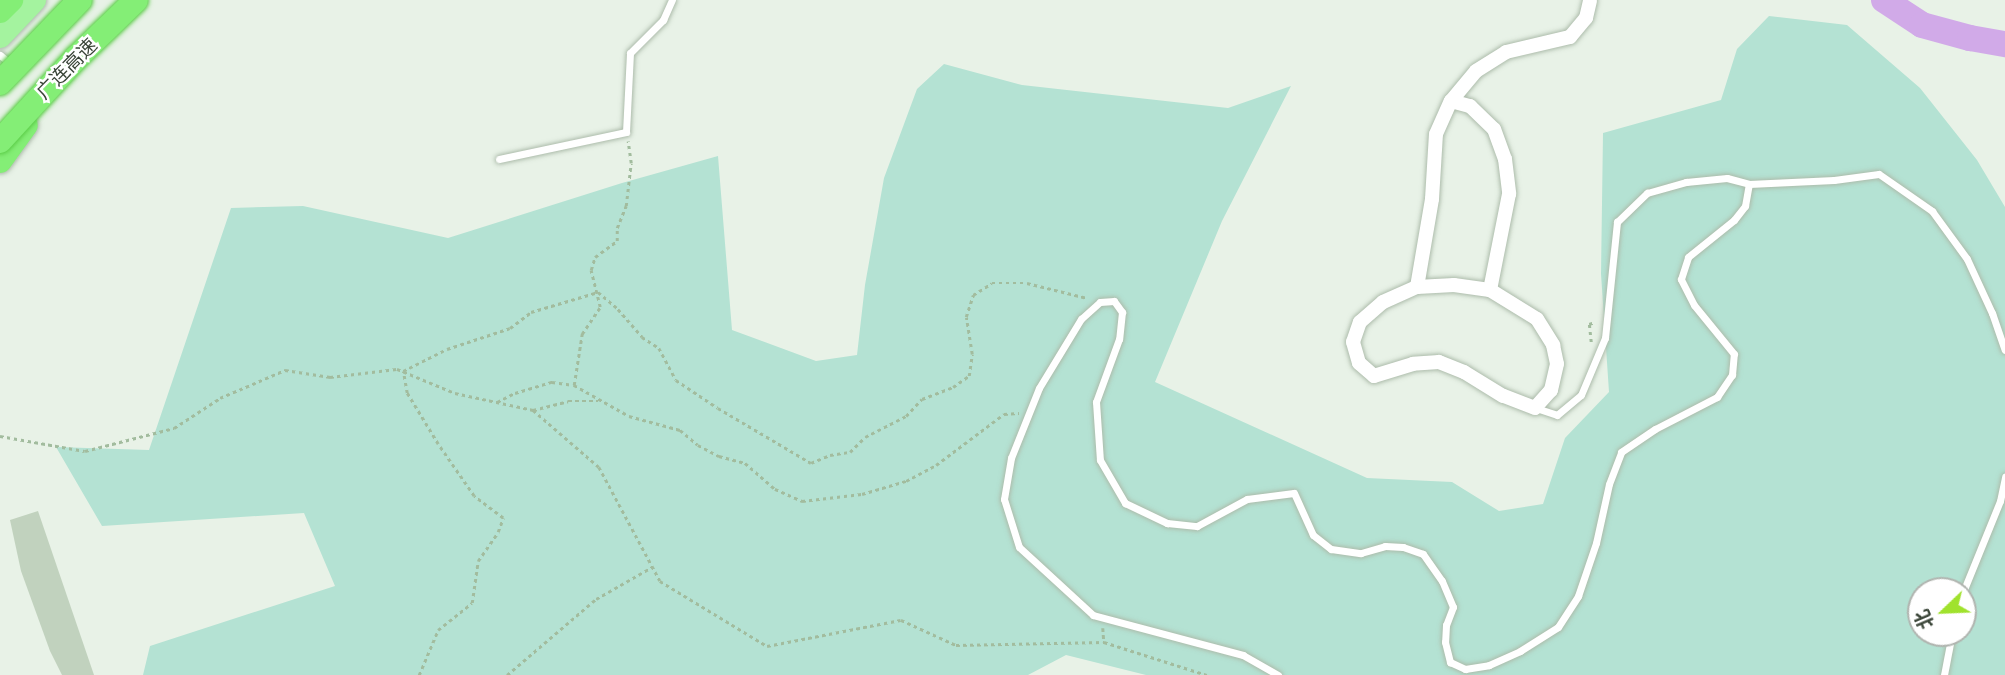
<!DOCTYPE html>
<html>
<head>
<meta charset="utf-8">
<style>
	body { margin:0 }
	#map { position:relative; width:2005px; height:675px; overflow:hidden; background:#e8f2e7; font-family:Cabin,"Noto Sans SC",sans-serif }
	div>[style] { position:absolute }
	.green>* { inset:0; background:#b4e2d3 }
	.river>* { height:26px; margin:-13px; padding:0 13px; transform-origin:13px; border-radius:13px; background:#d1aae8 }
	.building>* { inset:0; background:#c1d2be }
	.path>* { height:2.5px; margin-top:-1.25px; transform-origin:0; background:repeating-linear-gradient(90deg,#a2bc9e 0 3.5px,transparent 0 7px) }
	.roads { filter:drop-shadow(0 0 2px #adbcab) drop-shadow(0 0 2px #adbcab) }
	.service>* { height:7px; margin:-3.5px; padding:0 3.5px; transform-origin:3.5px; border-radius:3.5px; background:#fff }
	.minor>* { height:14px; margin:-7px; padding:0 7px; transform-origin:7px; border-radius:7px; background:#fff }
	.primary>* { height:21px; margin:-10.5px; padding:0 10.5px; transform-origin:10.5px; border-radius:10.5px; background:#a4f39f }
	.motorway>* { height:24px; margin:-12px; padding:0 12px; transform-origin:12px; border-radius:12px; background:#84ee76 }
	.bridges { filter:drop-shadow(0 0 2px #5bcc47) drop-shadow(0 0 2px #5bcc47) }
	.motorway-bridge>* { height:24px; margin:-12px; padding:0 12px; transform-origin:12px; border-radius:12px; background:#84ee76 }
	span { translate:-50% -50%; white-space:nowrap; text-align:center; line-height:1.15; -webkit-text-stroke:5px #fff; paint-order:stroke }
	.street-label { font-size:19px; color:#394437 }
	.north { position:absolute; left:1907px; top:577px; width:70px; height:70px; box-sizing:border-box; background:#fff; border:2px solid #b0b4af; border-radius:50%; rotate:247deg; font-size:19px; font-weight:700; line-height:28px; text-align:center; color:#394437 }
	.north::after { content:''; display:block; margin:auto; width:24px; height:32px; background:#a0e22d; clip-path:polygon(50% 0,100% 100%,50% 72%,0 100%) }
</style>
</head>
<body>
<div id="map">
	<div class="green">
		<i style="clip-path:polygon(evenodd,1769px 16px,1847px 25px,1920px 88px,1977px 160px,2005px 207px,2005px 675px,1146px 675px,1066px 655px,1028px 675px,143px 675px,150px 646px,335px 586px,304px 513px,102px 526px,56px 447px,149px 450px,231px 208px,303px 206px,448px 238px,622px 183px,718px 156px,732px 330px,816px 361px,857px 355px,865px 285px,884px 178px,917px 89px,944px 64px,1022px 85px,1228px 108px,1291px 86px,1222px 221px,1155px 382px,1367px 478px,1452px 482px,1499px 511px,1543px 504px,1565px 438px,1609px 392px,1601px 274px,1603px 133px,1721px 100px,1737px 49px,1769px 16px,1921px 591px,1963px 591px,1963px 633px,1921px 633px,1921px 591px)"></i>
	</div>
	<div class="river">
		<i style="left:1884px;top:0;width:45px;rotate:33.3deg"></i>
		<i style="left:1922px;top:25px;width:50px;rotate:15.2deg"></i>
		<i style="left:1970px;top:38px;width:36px;rotate:10deg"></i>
	</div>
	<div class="building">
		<i style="clip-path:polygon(38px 511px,94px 675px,62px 675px,50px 651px,21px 571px,10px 520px)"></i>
	</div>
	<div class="path">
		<i style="left:1591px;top:342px;width:18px;rotate:-96deg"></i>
		<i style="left:1589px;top:324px;width:6px;rotate:-18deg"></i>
		<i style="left:574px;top:385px;width:52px;rotate:-81.1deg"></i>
		<i style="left:582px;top:334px;width:32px;rotate:-56deg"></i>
		<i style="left:600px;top:307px;width:38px;rotate:-104deg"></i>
		<i style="left:591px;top:270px;width:14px;rotate:-73deg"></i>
		<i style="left:595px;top:257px;width:27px;rotate:-36deg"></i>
		<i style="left:617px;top:241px;width:13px;rotate:-90deg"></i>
		<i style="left:617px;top:228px;width:24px;rotate:-68deg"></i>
		<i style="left:626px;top:206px;width:43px;rotate:-83.4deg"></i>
		<i style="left:631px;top:163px;width:22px;rotate:-98deg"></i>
		<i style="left:497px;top:402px;width:20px;rotate:-27deg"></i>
		<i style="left:515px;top:393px;width:39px;rotate:-17deg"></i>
		<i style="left:552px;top:382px;width:22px;rotate:8deg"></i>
		<i style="left:574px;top:385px;width:63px;rotate:29.4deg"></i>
		<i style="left:629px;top:416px;width:53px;rotate:15.4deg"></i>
		<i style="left:680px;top:430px;width:23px;rotate:40deg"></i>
		<i style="left:698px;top:445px;width:24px;rotate:28deg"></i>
		<i style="left:719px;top:456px;width:27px;rotate:15deg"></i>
		<i style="left:745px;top:463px;width:40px;rotate:41deg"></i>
		<i style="left:775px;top:489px;width:30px;rotate:24deg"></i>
		<i style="left:802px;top:501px;width:60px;rotate:-6.7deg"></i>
		<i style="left:862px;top:494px;width:46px;rotate:-16.5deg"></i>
		<i style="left:906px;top:481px;width:34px;rotate:-28deg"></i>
		<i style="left:936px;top:465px;width:85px;rotate:-36.9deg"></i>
		<i style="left:1004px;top:414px;width:15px;rotate:-4deg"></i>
		<i style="left:533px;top:410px;width:36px;rotate:-14deg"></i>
		<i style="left:568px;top:401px;width:30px"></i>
		<i style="left:0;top:436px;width:86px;rotate:10deg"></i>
		<i style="left:85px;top:451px;width:92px;rotate:-14.5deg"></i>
		<i style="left:174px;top:428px;width:55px;rotate:-33.1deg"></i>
		<i style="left:220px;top:398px;width:71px;rotate:-23.3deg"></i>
		<i style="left:285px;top:370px;width:46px;rotate:8.8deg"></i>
		<i style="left:330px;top:377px;width:67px;rotate:-6.8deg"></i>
		<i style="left:397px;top:369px;width:63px;rotate:22.5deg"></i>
		<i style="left:455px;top:393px;width:80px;rotate:12.3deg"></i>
		<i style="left:533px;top:410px;width:87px;rotate:40.8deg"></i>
		<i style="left:599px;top:467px;width:129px;rotate:61.8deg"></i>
		<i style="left:660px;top:581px;width:125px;rotate:31.3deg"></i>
		<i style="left:767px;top:646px;width:136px;rotate:-11deg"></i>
		<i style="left:901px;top:620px;width:60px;rotate:24.4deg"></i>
		<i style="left:956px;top:645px;width:148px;rotate:-1.2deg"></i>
		<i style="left:1104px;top:642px;width:108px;rotate:17.8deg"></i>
		<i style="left:1103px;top:628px;width:14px;rotate:86deg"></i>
		<i style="left:419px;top:675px;width:49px;rotate:-67.1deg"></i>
		<i style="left:438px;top:630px;width:43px;rotate:-38.5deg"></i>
		<i style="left:472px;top:603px;width:42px;rotate:-81.9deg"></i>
		<i style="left:478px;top:561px;width:35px;rotate:-55deg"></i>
		<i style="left:498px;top:532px;width:15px;rotate:-70deg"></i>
		<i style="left:503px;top:518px;width:36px;rotate:-143deg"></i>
		<i style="left:474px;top:496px;width:63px;rotate:-124.7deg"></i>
		<i style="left:438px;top:444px;width:60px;rotate:-121.3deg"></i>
		<i style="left:407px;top:393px;width:22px;rotate:-100deg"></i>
		<i style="left:403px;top:371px;width:49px;rotate:-26.6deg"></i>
		<i style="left:447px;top:349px;width:66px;rotate:-18.4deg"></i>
		<i style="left:510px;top:328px;width:26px;rotate:-37deg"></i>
		<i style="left:531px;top:312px;width:70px;rotate:-16.6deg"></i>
		<i style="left:598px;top:292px;width:26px;rotate:40deg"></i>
		<i style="left:618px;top:309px;width:37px;rotate:49deg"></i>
		<i style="left:642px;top:337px;width:20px;rotate:33deg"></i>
		<i style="left:659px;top:348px;width:36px;rotate:62deg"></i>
		<i style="left:676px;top:380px;width:50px;rotate:33.7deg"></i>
		<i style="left:718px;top:408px;width:108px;rotate:30.6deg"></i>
		<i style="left:811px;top:463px;width:21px;rotate:-23deg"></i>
		<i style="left:830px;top:455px;width:20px;rotate:-9deg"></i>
		<i style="left:850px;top:452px;width:21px;rotate:-45deg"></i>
		<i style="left:865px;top:437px;width:46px;rotate:-27.1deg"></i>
		<i style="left:906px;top:416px;width:23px;rotate:-47deg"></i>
		<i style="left:922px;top:399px;width:33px;rotate:-21deg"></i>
		<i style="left:953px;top:387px;width:19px;rotate:-35deg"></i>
		<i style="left:969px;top:376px;width:22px;rotate:-82deg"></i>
		<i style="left:972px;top:354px;width:37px;rotate:-99deg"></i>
		<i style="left:966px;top:317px;width:23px;rotate:-72deg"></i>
		<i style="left:973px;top:295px;width:22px;rotate:-32deg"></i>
		<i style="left:992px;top:283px;width:35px"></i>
		<i style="left:1027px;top:283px;width:62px;rotate:14deg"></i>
		<i style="left:507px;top:675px;width:117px;rotate:-40.5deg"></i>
		<i style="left:596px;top:599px;width:64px;rotate:-29.7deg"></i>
	</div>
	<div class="roads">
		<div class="service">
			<i style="left:0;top:55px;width:16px;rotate:40deg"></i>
			<i style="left:499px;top:159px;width:130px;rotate:-12deg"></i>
			<i style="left:626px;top:132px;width:79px;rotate:-87.1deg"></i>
			<i style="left:630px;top:53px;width:47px;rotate:-45deg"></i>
			<i style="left:663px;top:20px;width:22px;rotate:-66deg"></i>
			<i style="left:1536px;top:408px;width:22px;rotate:18deg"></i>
			<i style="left:1557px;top:415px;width:31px;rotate:-40deg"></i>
			<i style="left:1581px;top:395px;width:62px;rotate:-67.2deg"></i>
			<i style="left:1605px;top:338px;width:117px;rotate:-84.1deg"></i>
			<i style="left:1617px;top:222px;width:42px;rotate:-44deg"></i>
			<i style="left:1647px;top:193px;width:41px;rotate:-15.8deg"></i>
			<i style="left:1686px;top:182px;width:41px;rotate:-5.6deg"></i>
			<i style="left:1727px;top:178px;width:23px;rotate:15deg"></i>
			<i style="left:1749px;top:184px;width:85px;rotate:-2.7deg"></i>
			<i style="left:1834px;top:180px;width:45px;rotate:-7.6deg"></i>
			<i style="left:1879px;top:174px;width:65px;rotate:34.9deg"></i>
			<i style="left:1932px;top:211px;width:59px;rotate:53.9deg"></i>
			<i style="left:1967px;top:259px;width:60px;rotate:65.2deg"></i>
			<i style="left:1992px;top:313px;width:39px;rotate:71deg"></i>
			<i style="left:1963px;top:592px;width:98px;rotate:-67.9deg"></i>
			<i style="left:2000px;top:501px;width:25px;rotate:-78deg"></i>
			<i style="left:1278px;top:675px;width:40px;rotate:-150.3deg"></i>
			<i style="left:1243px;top:655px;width:155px;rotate:-165.1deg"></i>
			<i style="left:1093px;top:615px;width:100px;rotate:-137.4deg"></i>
			<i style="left:1019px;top:547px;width:50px;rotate:-107.4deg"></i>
			<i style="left:1004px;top:499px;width:42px;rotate:-80.3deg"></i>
			<i style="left:1011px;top:458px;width:75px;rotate:-68.2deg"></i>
			<i style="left:1039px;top:388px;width:81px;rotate:-58.7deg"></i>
			<i style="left:1081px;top:319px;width:25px;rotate:-42deg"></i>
			<i style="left:1100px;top:302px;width:14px;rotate:-4deg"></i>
			<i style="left:1114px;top:301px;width:14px;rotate:54deg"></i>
			<i style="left:1122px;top:312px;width:27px;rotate:96deg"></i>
			<i style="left:1119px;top:339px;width:67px;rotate:110.1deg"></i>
			<i style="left:1096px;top:402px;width:58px;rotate:86.1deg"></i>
			<i style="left:1100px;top:460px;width:50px;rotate:59.8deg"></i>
			<i style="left:1125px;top:503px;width:47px;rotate:25.5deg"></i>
			<i style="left:1167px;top:523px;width:30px;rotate:6deg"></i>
			<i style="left:1197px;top:526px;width:57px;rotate:-28.4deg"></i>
			<i style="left:1247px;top:499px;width:47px;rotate:-7.3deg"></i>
			<i style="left:1294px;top:493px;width:46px;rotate:65.7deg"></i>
			<i style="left:1313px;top:535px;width:23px;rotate:38deg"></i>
			<i style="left:1331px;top:549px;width:30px;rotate:8deg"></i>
			<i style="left:1361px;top:553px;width:25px;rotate:-16deg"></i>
			<i style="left:1385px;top:546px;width:18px;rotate:3deg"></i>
			<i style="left:1403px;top:547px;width:21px;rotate:19deg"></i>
			<i style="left:1423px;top:554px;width:33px;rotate:55deg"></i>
			<i style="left:1442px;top:581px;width:28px;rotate:67deg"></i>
			<i style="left:1453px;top:607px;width:19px;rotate:111deg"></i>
			<i style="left:1446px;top:625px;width:17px;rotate:93deg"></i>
			<i style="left:1445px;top:642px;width:21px;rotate:76deg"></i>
			<i style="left:1450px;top:662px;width:17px;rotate:25deg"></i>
			<i style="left:1465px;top:669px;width:24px;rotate:-9deg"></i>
			<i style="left:1489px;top:665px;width:34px;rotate:-24deg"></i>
			<i style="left:1520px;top:651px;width:45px;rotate:-32.3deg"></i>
			<i style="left:1558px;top:627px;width:37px;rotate:-57deg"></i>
			<i style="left:1578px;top:596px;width:56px;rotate:-71.2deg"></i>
			<i style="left:1596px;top:543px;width:60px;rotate:-77.6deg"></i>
			<i style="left:1609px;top:484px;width:34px;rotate:-69deg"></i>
			<i style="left:1621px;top:452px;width:41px;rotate:-34.1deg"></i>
			<i style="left:1655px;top:429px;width:70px;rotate:-27.3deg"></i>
			<i style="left:1717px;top:397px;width:27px;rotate:-56deg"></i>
			<i style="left:1732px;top:375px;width:21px;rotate:-85deg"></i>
			<i style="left:1734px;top:354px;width:63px;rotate:-129.2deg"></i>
			<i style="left:1694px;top:305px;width:29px;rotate:-117deg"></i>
			<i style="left:1681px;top:279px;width:23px;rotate:-72deg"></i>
			<i style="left:1688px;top:257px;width:59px;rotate:-38.8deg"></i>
			<i style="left:1734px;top:220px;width:18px;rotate:-52deg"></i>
			<i style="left:1745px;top:206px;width:22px;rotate:-80deg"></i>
			<i style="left:1944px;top:675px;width:43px;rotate:-79.2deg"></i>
		</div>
		<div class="minor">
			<i style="left:1451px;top:101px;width:20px;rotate:15deg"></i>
			<i style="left:1470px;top:106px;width:33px;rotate:44deg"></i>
			<i style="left:1494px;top:129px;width:32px;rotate:70deg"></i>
			<i style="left:1505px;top:159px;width:35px;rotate:83deg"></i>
			<i style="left:1509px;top:194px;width:98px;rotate:101.2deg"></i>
			<i style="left:1454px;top:285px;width:36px;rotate:8deg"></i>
			<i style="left:1490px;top:290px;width:55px;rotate:31.7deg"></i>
			<i style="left:1537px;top:319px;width:31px;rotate:58deg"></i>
			<i style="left:1553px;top:345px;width:19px;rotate:78deg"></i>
			<i style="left:1557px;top:364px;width:27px;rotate:103deg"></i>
			<i style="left:1551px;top:390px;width:24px;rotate:132deg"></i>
			<i style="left:1535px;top:408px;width:34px;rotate:-159deg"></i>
			<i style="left:1503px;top:396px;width:46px;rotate:-148.4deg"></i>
			<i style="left:1464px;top:372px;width:27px;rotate:-158deg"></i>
			<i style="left:1439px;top:362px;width:26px;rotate:176deg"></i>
			<i style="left:1413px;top:364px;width:41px;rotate:162.9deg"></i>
			<i style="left:1374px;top:376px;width:20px;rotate:-139deg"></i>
			<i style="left:1359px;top:363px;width:22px;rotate:-106deg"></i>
			<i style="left:1353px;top:342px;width:21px;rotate:-71deg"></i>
			<i style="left:1360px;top:322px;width:30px;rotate:-41deg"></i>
			<i style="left:1383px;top:302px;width:37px;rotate:-24deg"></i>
			<i style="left:1417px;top:287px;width:37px;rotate:-3deg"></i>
			<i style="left:1417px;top:287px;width:89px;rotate:-80.3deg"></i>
			<i style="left:1432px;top:199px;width:65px;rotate:-86.5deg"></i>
			<i style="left:1436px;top:134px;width:36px;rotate:-66deg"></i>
			<i style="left:1451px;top:101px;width:39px;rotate:-50deg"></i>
			<i style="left:1476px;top:71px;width:36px;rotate:-32deg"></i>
			<i style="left:1506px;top:52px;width:66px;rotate:-13.2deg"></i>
			<i style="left:1570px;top:37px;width:25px;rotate:-50deg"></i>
			<i style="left:1586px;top:18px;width:18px;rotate:-77deg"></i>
		</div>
		<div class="primary">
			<i style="left:0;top:37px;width:51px;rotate:-46.6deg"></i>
		</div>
		<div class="motorway">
			<i style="left:0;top:11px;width:16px;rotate:-45deg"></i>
			<i style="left:0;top:161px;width:44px;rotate:-54.2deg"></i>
		</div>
	</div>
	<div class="bridges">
		<div class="motorway-bridge">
			<i style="left:0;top:83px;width:115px;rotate:-46.1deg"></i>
			<i style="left:0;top:141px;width:113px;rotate:-47.5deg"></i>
			<i style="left:76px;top:58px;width:83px;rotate:-44deg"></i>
		</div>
	</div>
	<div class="street-label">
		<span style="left:67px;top:69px;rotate:-45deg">广连高速</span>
	</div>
	<div class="north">北</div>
</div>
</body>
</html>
